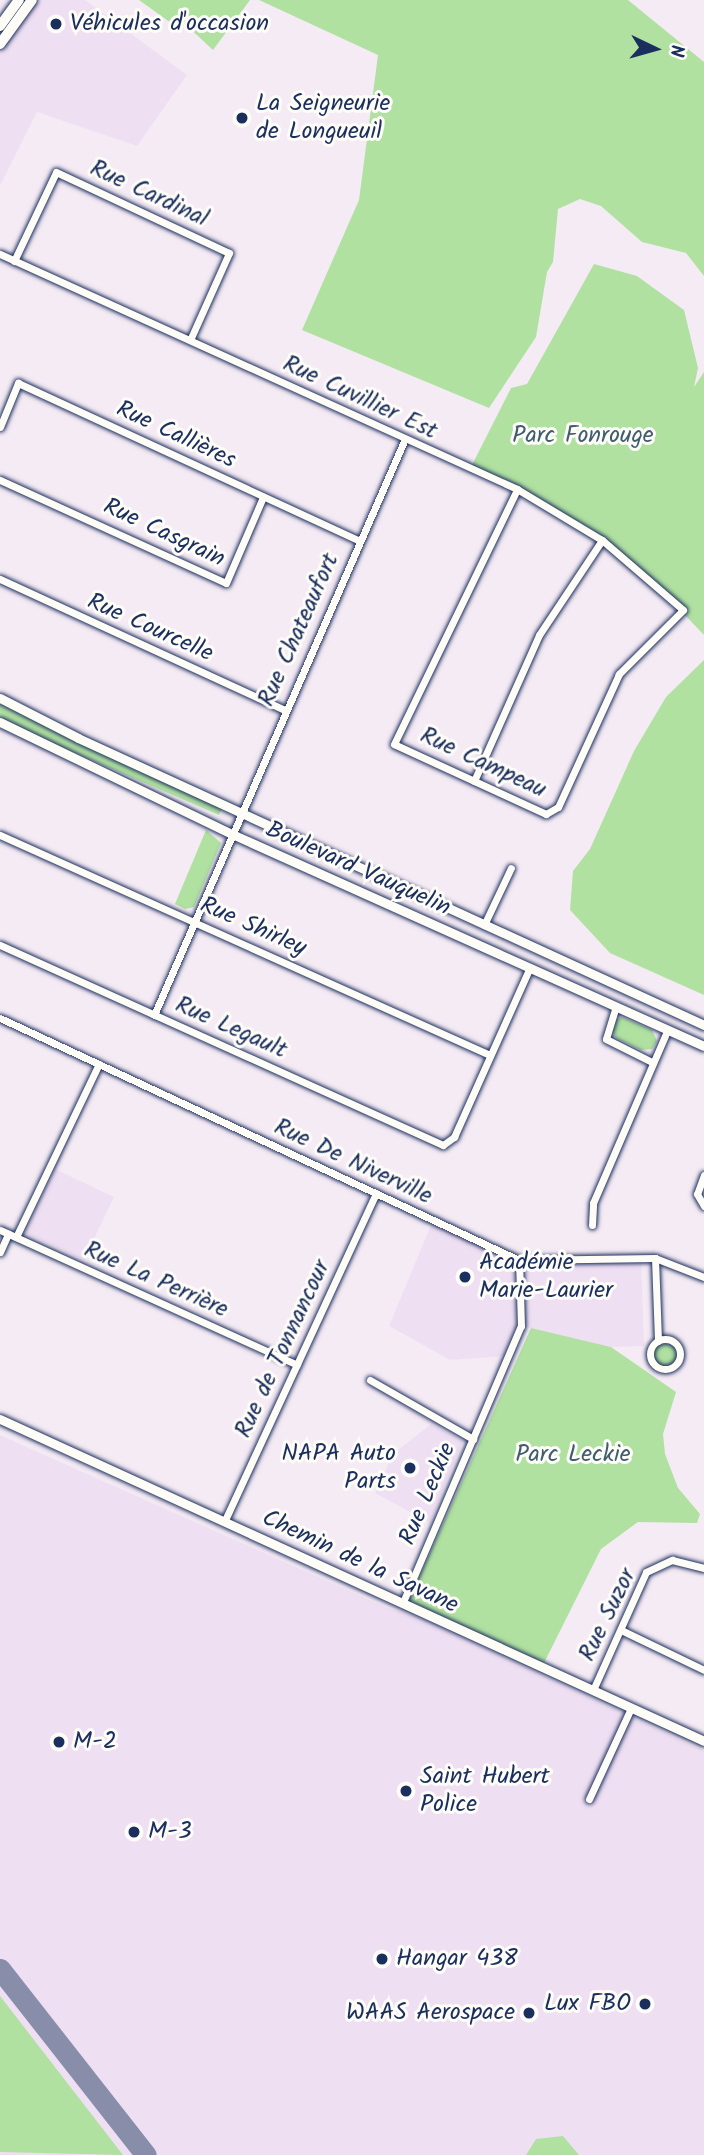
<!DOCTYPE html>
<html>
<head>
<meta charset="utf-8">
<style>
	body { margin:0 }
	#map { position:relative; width:704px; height:2155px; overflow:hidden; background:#f5ebf5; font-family:Kalam,sans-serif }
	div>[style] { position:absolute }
	.built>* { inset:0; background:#efdff3 }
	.green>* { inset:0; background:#b0e1a1 }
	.round { border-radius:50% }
	.taxiway>* { height:21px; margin:-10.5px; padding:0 10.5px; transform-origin:10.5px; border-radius:10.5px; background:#888daa }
	.roads { filter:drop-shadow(0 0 2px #1b2f5e) drop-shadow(0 0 2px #1b2f5e) }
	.minor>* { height:7px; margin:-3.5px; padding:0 3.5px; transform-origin:3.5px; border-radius:3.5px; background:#fdfcf7 }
	.minor>.ring { margin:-3.5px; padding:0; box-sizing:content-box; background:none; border:7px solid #fdfcf7; border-radius:50% }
	.tertiary>* { height:9px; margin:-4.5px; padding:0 4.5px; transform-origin:4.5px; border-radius:4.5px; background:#fdfcf7 }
	.secondary>* { height:10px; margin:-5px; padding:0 5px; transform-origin:5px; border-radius:5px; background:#fdfcf7 }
	.dots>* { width:19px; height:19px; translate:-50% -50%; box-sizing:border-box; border:4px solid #fdfcf7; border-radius:50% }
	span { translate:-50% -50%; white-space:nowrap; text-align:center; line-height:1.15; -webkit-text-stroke:6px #fdfcf7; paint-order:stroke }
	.poi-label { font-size:24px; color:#1b2f5e }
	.left { translate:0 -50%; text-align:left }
	.right { translate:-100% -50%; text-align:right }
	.street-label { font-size:24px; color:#1b2f5e }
	.park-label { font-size:24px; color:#405c6f }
	.north { position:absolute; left:620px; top:14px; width:70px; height:70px; -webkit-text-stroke:5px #fdfcf7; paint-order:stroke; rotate:95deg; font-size:19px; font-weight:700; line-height:28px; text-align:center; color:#1b2f5e }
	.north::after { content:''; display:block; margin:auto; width:24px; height:32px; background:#1b2f5e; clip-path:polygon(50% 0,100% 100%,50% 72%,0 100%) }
</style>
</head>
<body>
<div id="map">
	<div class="built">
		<i style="clip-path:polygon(32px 0,85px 0,187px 75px,137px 146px,37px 112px,0 186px,0 44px)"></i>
		<i style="clip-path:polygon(55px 1169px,114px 1197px,84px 1260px,25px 1233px)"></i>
		<i style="clip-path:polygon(433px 1220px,519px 1260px,641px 1257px,644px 1346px,611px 1347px,522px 1326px,508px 1356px,450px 1360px,389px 1326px)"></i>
		<i style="clip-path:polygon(431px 1424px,463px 1441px,430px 1523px,375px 1493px,393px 1454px)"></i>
		<i style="clip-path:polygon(0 1435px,385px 1607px,420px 1618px,704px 1751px,704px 2155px,0 2155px)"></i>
	</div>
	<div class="green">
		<i style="clip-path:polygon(139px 0,250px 0,213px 50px,185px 24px,178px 28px)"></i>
		<i style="clip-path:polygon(259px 0,628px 0,704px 62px,704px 276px,686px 253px,642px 242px,601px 206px,580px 199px,558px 209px,553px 262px,547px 272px,536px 337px,489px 408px,302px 330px,359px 200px,378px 55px)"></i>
		<i style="clip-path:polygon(594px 264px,637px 276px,684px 310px,698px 368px,694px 387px,704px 372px,704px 635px,636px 564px,578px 523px,470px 469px,511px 388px,527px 384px)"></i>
		<i style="clip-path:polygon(704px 660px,704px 995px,610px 953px,570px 910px,573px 871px,590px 849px,634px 751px,666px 697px)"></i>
		<i style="clip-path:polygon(0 704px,222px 809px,219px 815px,36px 736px,0 717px)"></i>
		<i style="clip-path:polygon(206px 830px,221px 843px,194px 907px,185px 909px,175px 904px)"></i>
		<i style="clip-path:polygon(622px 1017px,652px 1030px,657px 1041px,652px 1049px,641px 1050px,616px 1038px,612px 1030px,615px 1020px)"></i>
		<i style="clip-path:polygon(531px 1328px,611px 1347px,676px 1392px,663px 1434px,665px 1454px,678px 1488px,700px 1514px,697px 1523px,638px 1522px,601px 1549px,544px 1663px,408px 1602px)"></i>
		<i class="round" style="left:653px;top:1344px;width:24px;height:24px"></i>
		<i style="clip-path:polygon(0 1996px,123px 2155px,0 2152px)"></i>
		<i style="clip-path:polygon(563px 2136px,579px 2155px,526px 2155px,536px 2139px)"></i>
	</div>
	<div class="taxiway">
		<i style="left:0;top:1969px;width:236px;rotate:51.9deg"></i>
	</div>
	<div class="roads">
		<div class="minor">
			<i style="left:0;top:254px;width:568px;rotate:24.44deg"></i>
			<i style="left:517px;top:489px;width:99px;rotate:31deg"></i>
			<i style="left:602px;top:540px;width:107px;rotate:40.8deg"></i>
			<i style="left:683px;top:610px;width:91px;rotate:135deg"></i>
			<i style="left:619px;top:674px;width:146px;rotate:114.6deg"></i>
			<i style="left:558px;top:807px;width:14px;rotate:150deg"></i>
			<i style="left:546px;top:814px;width:167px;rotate:-155.3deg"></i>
			<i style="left:394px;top:744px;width:283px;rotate:-64.2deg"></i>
			<i style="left:14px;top:261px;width:98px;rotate:-64.7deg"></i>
			<i style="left:56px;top:172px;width:191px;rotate:25.1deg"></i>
			<i style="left:229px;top:253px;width:95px;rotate:114.1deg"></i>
			<i style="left:0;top:427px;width:48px;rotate:-67.8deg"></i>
			<i style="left:18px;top:383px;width:377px;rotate:24.8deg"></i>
			<i style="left:0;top:480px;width:248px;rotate:24.5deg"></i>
			<i style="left:226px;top:583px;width:94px;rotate:-66.7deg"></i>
			<i style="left:0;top:579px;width:314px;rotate:24.7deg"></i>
			<i style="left:474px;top:781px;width:160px;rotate:-66deg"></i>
			<i style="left:539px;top:635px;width:114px;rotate:-56.4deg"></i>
			<i style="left:0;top:835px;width:537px;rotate:24.18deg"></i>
			<i style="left:484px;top:925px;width:63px;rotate:-64.7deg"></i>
			<i style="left:0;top:945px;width:486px;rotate:24.3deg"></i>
			<i style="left:443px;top:1145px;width:14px;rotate:-36deg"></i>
			<i style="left:454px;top:1137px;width:186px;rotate:-65.9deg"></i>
			<i style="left:616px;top:1006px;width:34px;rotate:107deg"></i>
			<i style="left:606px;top:1039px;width:51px;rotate:26.6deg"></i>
			<i style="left:154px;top:1015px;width:626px;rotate:-66.46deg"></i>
			<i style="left:0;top:1018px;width:573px;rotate:25deg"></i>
			<i style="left:519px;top:1260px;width:136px;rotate:-0.8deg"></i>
			<i style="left:655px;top:1258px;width:53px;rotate:21.2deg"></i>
			<i style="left:704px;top:1175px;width:20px;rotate:110deg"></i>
			<i style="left:697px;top:1194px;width:14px;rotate:60deg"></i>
			<i style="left:592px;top:1225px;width:22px;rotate:-87deg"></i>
			<i style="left:593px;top:1203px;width:189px;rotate:-66.7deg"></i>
			<i style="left:0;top:1230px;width:326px;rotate:24.4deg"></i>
			<i style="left:16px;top:1237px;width:192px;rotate:-64.4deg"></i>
			<i style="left:0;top:1252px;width:20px;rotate:-66deg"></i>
			<i style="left:655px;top:1258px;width:83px;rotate:87.9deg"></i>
			<i class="ring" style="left:650px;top:1339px;width:23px;height:23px"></i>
			<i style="left:370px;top:1380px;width:119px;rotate:29.8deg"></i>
			<i style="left:225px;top:1520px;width:360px;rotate:-65.2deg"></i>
			<i style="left:403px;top:1602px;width:300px;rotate:-66.9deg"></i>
			<i style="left:521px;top:1326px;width:66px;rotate:-91.7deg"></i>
			<i style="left:621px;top:1630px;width:92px;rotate:25.7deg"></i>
			<i style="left:593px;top:1690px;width:129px;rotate:-65.8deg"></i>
			<i style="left:646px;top:1572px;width:29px;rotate:-25deg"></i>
			<i style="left:672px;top:1560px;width:33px;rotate:14deg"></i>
			<i style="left:589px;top:1799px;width:100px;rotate:-65.2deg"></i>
		</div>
		<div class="tertiary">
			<i style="left:0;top:698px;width:88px;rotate:27.1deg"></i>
			<i style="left:78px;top:738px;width:689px;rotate:24.63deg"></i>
			<i style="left:0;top:722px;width:258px;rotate:25.8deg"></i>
			<i style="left:232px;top:834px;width:517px;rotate:24.19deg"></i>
			<i style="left:0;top:1419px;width:774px;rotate:24.58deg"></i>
		</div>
		<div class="secondary">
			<i style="left:0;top:26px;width:32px;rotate:-54deg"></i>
			<i style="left:0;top:44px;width:54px;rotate:-54deg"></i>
		</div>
	</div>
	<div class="dots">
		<i style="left:56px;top:24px;background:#1b2f5e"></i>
		<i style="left:242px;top:118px;background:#1b2f5e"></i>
		<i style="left:465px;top:1277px;background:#1b2f5e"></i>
		<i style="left:410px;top:1468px;background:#1b2f5e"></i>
		<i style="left:59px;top:1742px;background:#1b2f5e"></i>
		<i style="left:406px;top:1791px;background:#1b2f5e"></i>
		<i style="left:134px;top:1832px;background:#1b2f5e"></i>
		<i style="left:382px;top:1959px;background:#1b2f5e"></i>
		<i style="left:645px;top:2004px;background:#1b2f5e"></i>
		<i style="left:529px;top:2013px;background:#1b2f5e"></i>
	</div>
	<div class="poi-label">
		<span class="left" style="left:70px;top:24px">Véhicules d'occasion</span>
		<span class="left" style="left:256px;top:118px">La Seigneurie<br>de Longueuil</span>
		<span class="left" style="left:479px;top:1277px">Académie<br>Marie-Laurier</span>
		<span class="right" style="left:396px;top:1468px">NAPA Auto<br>Parts</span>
		<span class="left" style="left:73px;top:1742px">M-2</span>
		<span class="left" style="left:420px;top:1791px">Saint Hubert<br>Police</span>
		<span class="left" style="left:148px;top:1832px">M-3</span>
		<span class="left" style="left:396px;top:1959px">Hangar 438</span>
		<span class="right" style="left:631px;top:2004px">Lux FBO</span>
		<span class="right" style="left:515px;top:2013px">WAAS Aerospace</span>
	</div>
	<div class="street-label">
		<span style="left:149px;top:194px;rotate:25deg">Rue Cardinal</span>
		<span style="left:360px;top:398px;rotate:25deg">Rue Cuvillier Est</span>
		<span style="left:176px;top:435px;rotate:25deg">Rue Callières</span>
		<span style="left:164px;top:533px;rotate:25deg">Rue Casgrain</span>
		<span style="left:150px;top:628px;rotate:24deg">Rue Courcelle</span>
		<span style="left:299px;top:630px;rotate:-66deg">Rue Chateaufort</span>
		<span style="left:483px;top:763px;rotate:25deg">Rue Campeau</span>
		<span style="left:358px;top:869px;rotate:24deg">Boulevard Vauquelin</span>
		<span style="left:253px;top:927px;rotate:24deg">Rue Shirley</span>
		<span style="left:231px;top:1028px;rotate:24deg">Rue Legault</span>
		<span style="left:353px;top:1162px;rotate:25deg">Rue De Niverville</span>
		<span style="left:156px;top:1280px;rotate:24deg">Rue La Perrière</span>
		<span style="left:283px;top:1349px;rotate:-65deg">Rue de Tonnancour</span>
		<span style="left:428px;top:1494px;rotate:-67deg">Rue Leckie</span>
		<span style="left:360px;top:1562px;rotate:25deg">Chemin de la Savane</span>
		<span style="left:608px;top:1615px;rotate:-64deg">Rue Suzor</span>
	</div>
	<div class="park-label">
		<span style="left:583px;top:436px">Parc Fonrouge</span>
		<span style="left:573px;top:1455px">Parc Leckie</span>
	</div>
	<div class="north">N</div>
</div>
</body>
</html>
